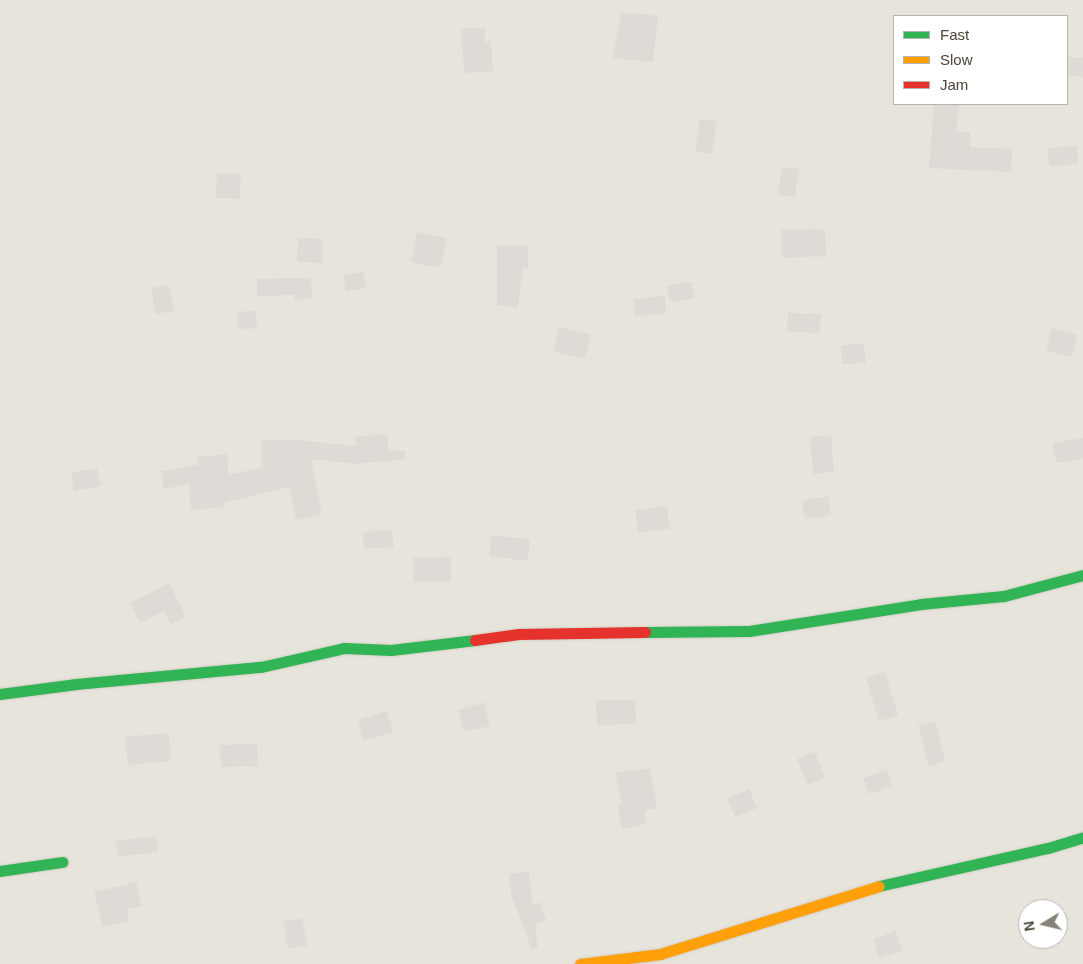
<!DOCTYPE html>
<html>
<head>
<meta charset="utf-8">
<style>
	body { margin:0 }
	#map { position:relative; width:1083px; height:964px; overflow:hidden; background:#f4f2ee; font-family:Helvetica,sans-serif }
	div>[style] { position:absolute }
	.residential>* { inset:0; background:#e7e4dc }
	.building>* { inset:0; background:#dedbd6 }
	.roads { filter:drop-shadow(0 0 1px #d3cfc5) drop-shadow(0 0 1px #d3cfc5) }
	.fast>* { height:11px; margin:-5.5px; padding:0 5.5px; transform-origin:5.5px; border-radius:5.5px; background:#30b455 }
	.slow>* { height:11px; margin:-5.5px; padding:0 5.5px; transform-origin:5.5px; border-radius:5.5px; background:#ff9f0a }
	.jam>* { height:11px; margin:-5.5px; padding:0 5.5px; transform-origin:5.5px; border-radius:5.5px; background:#e5322d }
	span { translate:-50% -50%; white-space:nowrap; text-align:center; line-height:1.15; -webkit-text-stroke:4px #fff; paint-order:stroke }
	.legend { position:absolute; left:893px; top:15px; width:175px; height:90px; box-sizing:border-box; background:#fff; border:1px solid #b7b4b0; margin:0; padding:6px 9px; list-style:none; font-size:15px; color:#4b4439 }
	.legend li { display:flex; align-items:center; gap:10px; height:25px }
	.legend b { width:25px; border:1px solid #b7b4b0 }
	.north { position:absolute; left:1018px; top:899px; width:50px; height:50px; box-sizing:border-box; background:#fff; border:1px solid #b7b4b0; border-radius:50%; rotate:261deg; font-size:14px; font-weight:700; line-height:20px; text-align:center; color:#4b4439 }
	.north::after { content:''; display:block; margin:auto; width:18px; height:22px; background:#868178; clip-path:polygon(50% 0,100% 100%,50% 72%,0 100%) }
</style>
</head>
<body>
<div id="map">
	<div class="residential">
		<i style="clip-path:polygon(evenodd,0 0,1083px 0,1083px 964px,0 964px,0 0,894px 16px,1067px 16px,1067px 104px,894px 104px,894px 16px,0 0,1028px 909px,1058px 909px,1058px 939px,1028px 939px,1028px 909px)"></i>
	</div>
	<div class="building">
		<i style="clip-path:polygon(621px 12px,658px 16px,653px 62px,613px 58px)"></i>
		<i style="clip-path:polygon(485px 27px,485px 42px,491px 41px,493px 71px,464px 73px,461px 29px)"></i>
		<i style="clip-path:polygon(1067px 57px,1083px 58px,1083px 77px,1067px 75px)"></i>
		<i style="clip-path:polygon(934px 104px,959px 104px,956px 131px,970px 132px,970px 147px,1012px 149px,1011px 172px,929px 168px)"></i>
		<i style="clip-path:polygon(700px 119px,717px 121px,712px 154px,695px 151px)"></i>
		<i style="clip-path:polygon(1077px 146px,1078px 164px,1049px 166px,1048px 148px)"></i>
		<i style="clip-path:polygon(782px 167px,799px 169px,795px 197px,778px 195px)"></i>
		<i style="clip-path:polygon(217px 173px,241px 174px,240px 199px,216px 198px)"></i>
		<i style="clip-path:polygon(825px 229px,826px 256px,782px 258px,781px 230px)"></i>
		<i style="clip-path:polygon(417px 232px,447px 238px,440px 268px,411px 262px)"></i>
		<i style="clip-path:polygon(298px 238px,323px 239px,322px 263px,297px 262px)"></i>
		<i style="clip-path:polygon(497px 245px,528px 245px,528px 267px,523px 267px,518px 308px,497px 305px)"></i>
		<i style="clip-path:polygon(363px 272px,366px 288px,346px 291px,343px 275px)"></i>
		<i style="clip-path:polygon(310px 278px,313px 298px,295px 300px,294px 295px,257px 296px,257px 279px)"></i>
		<i style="clip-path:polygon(692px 282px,694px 298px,670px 302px,667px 286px)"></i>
		<i style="clip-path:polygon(169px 285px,174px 311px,156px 314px,151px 288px)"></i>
		<i style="clip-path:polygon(665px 296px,666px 314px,635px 316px,634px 299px)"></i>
		<i style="clip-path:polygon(256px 311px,257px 328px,238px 329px,237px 312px)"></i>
		<i style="clip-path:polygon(788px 313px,821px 314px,820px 333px,787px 332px)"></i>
		<i style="clip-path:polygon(559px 327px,591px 334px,585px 358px,553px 352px)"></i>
		<i style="clip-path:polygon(1052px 328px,1077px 335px,1072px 357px,1046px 350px)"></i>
		<i style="clip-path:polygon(864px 344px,866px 363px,842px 364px,841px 345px)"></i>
		<i style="clip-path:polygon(387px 434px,389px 450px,405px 451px,405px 459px,357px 464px,311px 459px,322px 514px,296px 520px,289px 487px,225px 503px,225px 507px,191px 510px,189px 484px,164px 489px,161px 471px,198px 465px,197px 457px,227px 454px,229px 475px,262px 467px,262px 440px,297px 440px,356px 446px,355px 437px)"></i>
		<i style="clip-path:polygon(831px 435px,834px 472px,813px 474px,810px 437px)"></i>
		<i style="clip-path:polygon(1083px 438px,1083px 459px,1056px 463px,1053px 443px)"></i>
		<i style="clip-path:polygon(97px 468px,101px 486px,74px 491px,71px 473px)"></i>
		<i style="clip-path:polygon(828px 496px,831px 515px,805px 519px,802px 501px)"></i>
		<i style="clip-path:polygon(667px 506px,670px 529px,638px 533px,635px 510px)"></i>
		<i style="clip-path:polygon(392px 530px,394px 547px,364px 549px,363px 532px)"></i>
		<i style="clip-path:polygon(491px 535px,530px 539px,528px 561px,489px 556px)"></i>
		<i style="clip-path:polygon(451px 557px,451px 581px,414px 582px,413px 558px)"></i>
		<i style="clip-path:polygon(169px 583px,186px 617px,171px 624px,164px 611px,140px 623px,130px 603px)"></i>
		<i style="clip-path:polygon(885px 672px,898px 715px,879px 721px,866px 678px)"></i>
		<i style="clip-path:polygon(596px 700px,635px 700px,636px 724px,597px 725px)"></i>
		<i style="clip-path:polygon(484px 703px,490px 726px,464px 732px,458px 710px)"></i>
		<i style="clip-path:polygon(387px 711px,393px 732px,363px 740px,358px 720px)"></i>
		<i style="clip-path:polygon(935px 722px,945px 761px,929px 766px,918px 726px)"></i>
		<i style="clip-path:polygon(169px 733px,171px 761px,128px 765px,125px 737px)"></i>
		<i style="clip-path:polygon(257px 744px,258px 766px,221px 767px,220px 745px)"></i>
		<i style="clip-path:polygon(815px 752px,825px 779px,807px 785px,797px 759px)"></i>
		<i style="clip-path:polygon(650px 768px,657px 808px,645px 811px,646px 824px,622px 829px,618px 805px,621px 804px,616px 773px)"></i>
		<i style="clip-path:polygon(887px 770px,892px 786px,869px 794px,863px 778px)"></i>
		<i style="clip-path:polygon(749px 789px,757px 808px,735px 817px,727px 798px)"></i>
		<i style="clip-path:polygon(156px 836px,158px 852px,118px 857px,115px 841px)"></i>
		<i style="clip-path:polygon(529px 872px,533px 905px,540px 903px,546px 920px,535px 924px,538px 948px,532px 950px,511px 894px,509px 874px)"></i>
		<i style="clip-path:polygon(136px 882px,142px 906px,127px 909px,129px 921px,103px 927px,94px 892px)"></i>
		<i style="clip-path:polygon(302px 918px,307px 946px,288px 949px,283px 921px)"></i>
		<i style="clip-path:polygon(896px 931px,902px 951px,879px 958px,874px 939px)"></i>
	</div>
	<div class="roads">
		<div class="fast">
			<i style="left:645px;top:632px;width:104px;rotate:-0.6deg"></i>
			<i style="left:749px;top:631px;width:174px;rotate:-8.9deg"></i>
			<i style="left:921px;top:604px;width:83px;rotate:-5.5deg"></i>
			<i style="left:1004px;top:596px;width:82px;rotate:-14.9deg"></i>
			<i style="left:0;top:694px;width:77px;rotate:-7.5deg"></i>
			<i style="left:76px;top:684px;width:186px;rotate:-5.3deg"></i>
			<i style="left:261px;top:667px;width:85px;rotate:-12.9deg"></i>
			<i style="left:344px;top:648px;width:47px;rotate:2.4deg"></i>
			<i style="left:391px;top:650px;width:85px;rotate:-6.8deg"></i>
			<i style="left:0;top:871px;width:63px;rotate:-8.3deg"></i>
			<i style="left:879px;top:886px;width:173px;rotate:-12.7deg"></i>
			<i style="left:1048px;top:848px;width:37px;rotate:-17deg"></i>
		</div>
		<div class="slow">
			<i style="left:580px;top:964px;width:81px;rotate:-7.1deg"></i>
			<i style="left:660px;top:954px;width:229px;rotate:-17.2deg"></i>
		</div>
		<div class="jam">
			<i style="left:475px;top:640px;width:44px;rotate:-7.8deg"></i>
			<i style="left:519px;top:634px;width:126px;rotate:-0.9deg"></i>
		</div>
	</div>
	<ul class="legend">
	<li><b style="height:6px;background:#30b455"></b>Fast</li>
	<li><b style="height:6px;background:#ff9f0a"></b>Slow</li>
	<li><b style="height:6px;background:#e5322d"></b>Jam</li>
	</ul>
	<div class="north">N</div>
</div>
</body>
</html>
